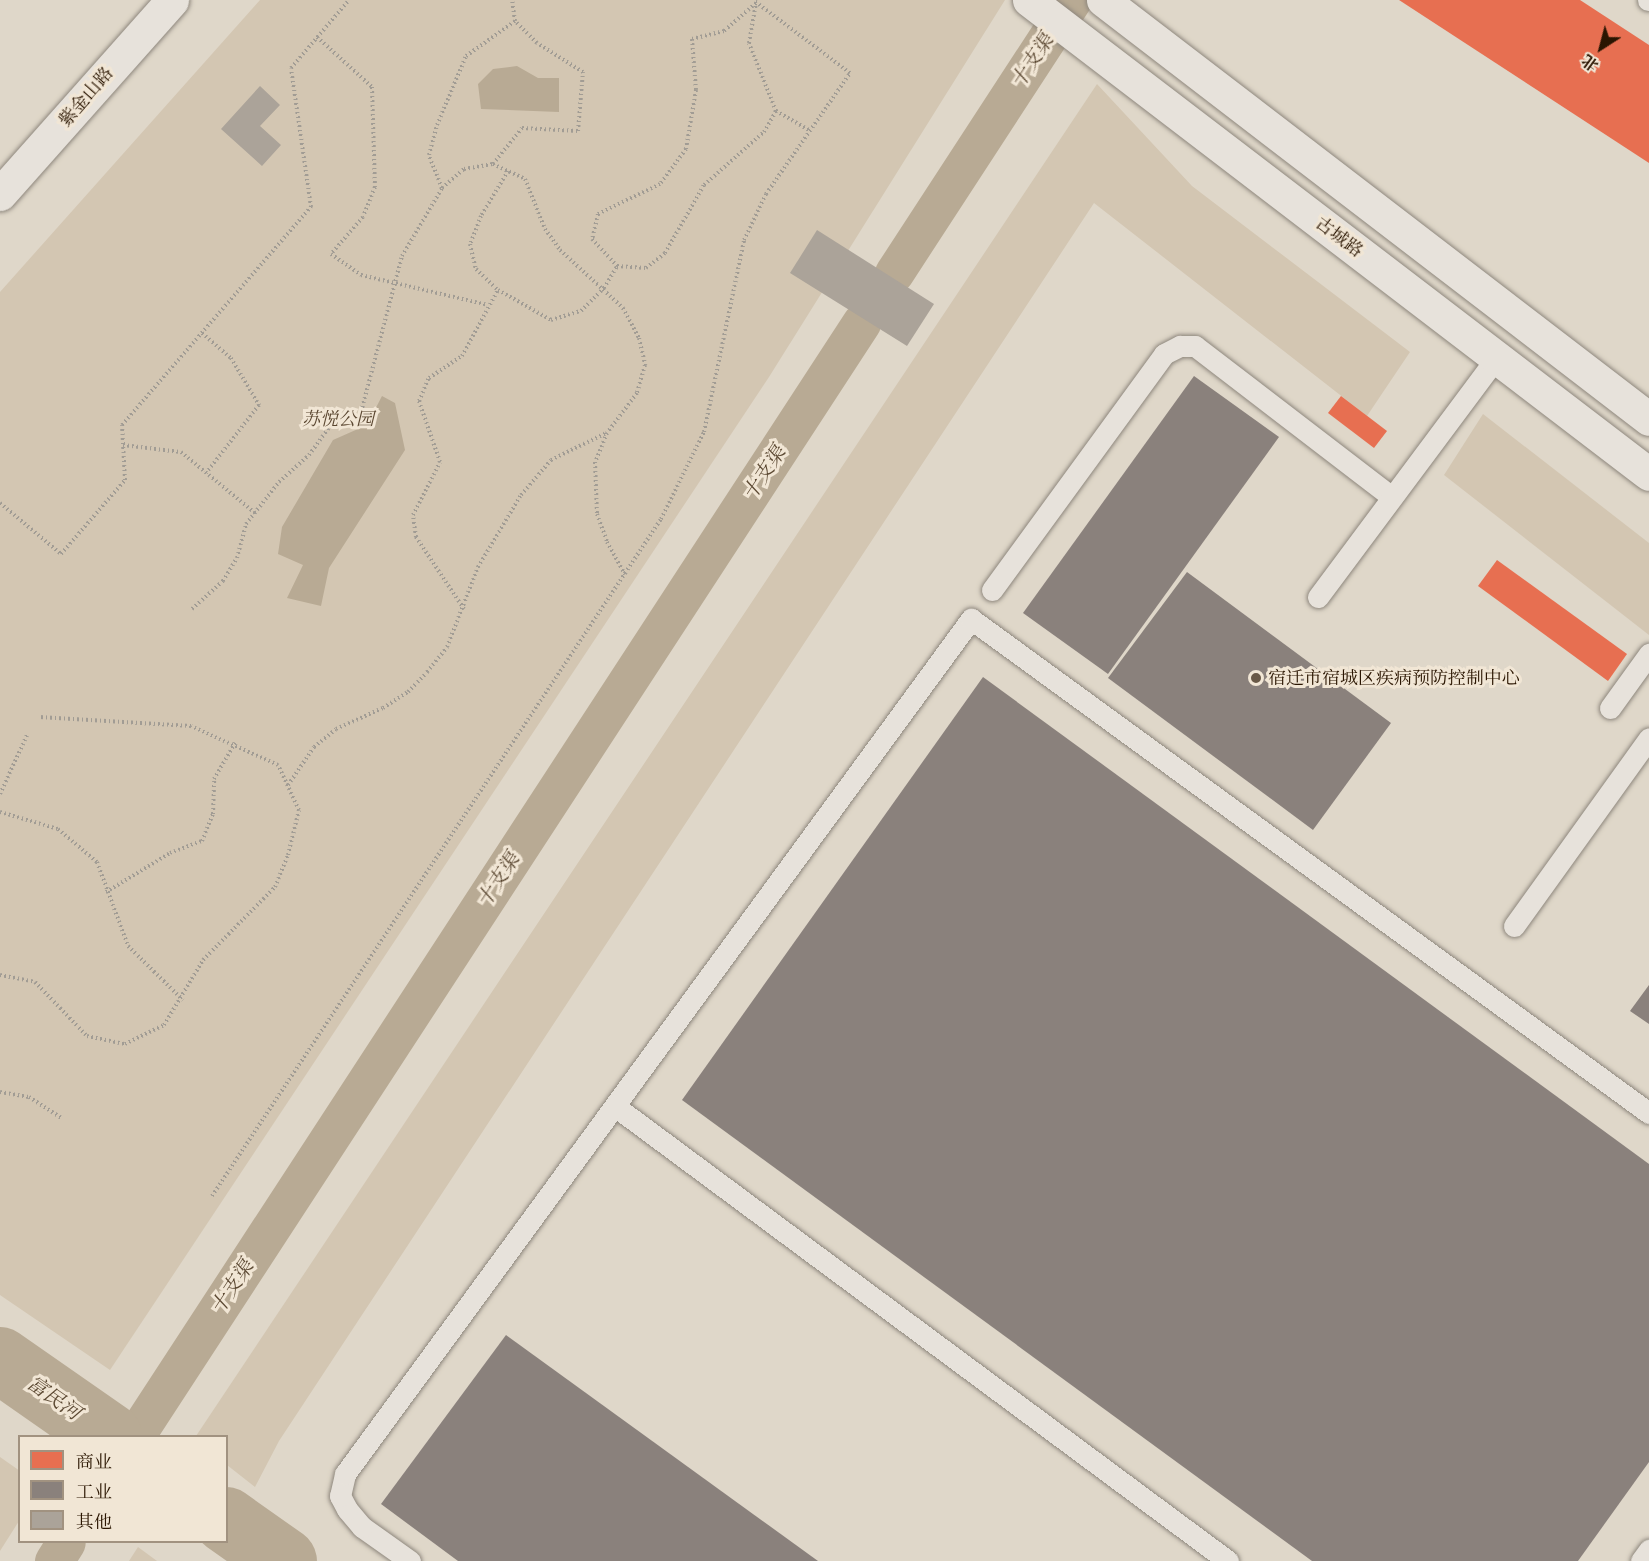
<!DOCTYPE html>
<html>
<head>
<meta charset="utf-8">
<style>
	body { margin:0 }
	#map { position:relative; width:1649px; height:1561px; overflow:hidden; background:#dfd7c9; font-family:Alegreya,"Noto Serif SC",serif }
	div>[style] { position:absolute }
	.green>* { inset:0; background:#d3c6b2 }
	.water>* { inset:0; background:#b8aa94 }
	.shops>* { inset:0; background:#e76f51 }
	.industry>* { inset:0; background:#8a817c }
	.canal>* { height:39px; margin:-19.5px; padding:0 19.5px; transform-origin:19.5px; border-radius:19.5px; background:#b8aa94 }
	.river>* { height:66px; margin:-33px; padding:0 33px; transform-origin:33px; border-radius:33px; background:#b8aa94 }
	.building>* { inset:0; background:#aba399 }
	.path>* { height:4px; margin-top:-2px; transform-origin:0; background:repeating-linear-gradient(90deg,#a19c94 0 1.5px,transparent 0 4.5px) }
	.roads { filter:drop-shadow(0 0 2px #8e877d) drop-shadow(0 0 2px #8e877d) }
	.service>* { height:21px; margin:-10.5px; padding:0 10.5px; transform-origin:10.5px; border-radius:10.5px; background:#e7e2db }
	.tertiary>* { height:33px; margin:-16.5px; padding:0 16.5px; transform-origin:16.5px; border-radius:16.5px; background:#e7e2db }
	.secondary>* { height:33px; margin:-16.5px; padding:0 16.5px; transform-origin:16.5px; border-radius:16.5px; background:#e7e2db }
	.dots>* { width:16px; height:16px; translate:-50% -50%; box-sizing:border-box; border:3px solid #f1e6d5; border-radius:50% }
	span { translate:-50% -50%; white-space:nowrap; text-align:center; line-height:1.15; -webkit-text-stroke:6px #f1e6d5; paint-order:stroke }
	.street-label { font-size:18px; color:#2a1501 }
	.park-label { font-size:18px; color:#5a4630; font-style:italic }
	.poi-label { font-size:18px; color:#2a1501 }
	.left { translate:0 -50%; text-align:left }
	.water-label { font-size:20px; color:#5c4933; font-style:italic }
	.legend { position:absolute; left:18px; top:1435px; width:210px; height:108px; box-sizing:border-box; background:#f1e6d5; border:2px solid #a19280; margin:0; padding:8px 10px; list-style:none; font-size:18px; color:#2a1501 }
	.legend li { display:flex; align-items:center; gap:12px; height:30px }
	.legend b { width:30px; border:2px solid #a19280 }
	.north { position:absolute; left:1571px; top:18px; width:60px; height:60px; -webkit-text-stroke:4px #f1e6d5; paint-order:stroke; rotate:216deg; font-size:16px; font-weight:700; line-height:24px; text-align:center; color:#2a1501 }
	.north::after { content:''; display:block; margin:auto; width:21px; height:27px; background:#2a1501; clip-path:polygon(50% 0,100% 100%,50% 72%,0 100%) }
</style>
</head>
<body>
<div id="map">
	<div class="green">
		<i style="clip-path:polygon(260px 0,1005px 0,769px 377px,110px 1370px,0 1295px,0 292px)"></i>
		<i style="clip-path:polygon(1097px 84px,1192px 186px,1410px 352px,1367px 416px,1094px 203px,279px 1441px,255px 1487px,227px 1465px,226px 1436px,196px 1436px)"></i>
		<i style="clip-path:polygon(1483px 414px,1649px 543px,1649px 635px,1444px 475px)"></i>
		<i style="clip-path:polygon(0 1457px,20px 1471px,19px 1521px,0 1551px)"></i>
		<i style="clip-path:polygon(138px 1547px,157px 1561px,129px 1561px)"></i>
	</div>
	<div class="water">
		<i style="clip-path:polygon(517px 66px,538px 78px,559px 78px,559px 112px,481px 109px,478px 84px,493px 69px)"></i>
		<i style="clip-path:polygon(382px 396px,395px 403px,405px 450px,329px 568px,321px 606px,287px 598px,303px 565px,278px 554px,282px 527px,333px 440px,367px 425px)"></i>
	</div>
	<div class="shops">
		<i style="clip-path:polygon(1399px 0,1580px 0,1649px 45px,1649px 163px)"></i>
		<i style="clip-path:polygon(1341px 396px,1387px 431px,1374px 448px,1328px 413px)"></i>
		<i style="clip-path:polygon(1497px 560px,1627px 654px,1608px 681px,1478px 586px)"></i>
	</div>
	<div class="industry">
		<i style="clip-path:polygon(1194px 376px,1279px 437px,1108px 674px,1023px 613px)"></i>
		<i style="clip-path:polygon(1187px 572px,1391px 723px,1313px 830px,1108px 678px)"></i>
		<i style="clip-path:polygon(983px 677px,1649px 1164px,1649px 1462px,1578px 1561px,1312px 1561px,682px 1100px)"></i>
		<i style="clip-path:polygon(1649px 985px,1649px 1024px,1630px 1011px)"></i>
		<i style="clip-path:polygon(506px 1335px,818px 1561px,458px 1561px,381px 1504px)"></i>
	</div>
	<div class="canal">
		<i style="left:894px;top:273px;width:326px;rotate:-56.9deg"></i>
		<i style="left:135px;top:1436px;width:1329px;rotate:-56.88deg"></i>
		<i style="left:54px;top:1561px;width:22px;rotate:-58deg"></i>
	</div>
	<div class="river">
		<i style="left:0;top:1360px;width:133px;rotate:34.9deg"></i>
		<i style="left:226px;top:1520px;width:71px;rotate:35.3deg"></i>
	</div>
	<div class="building">
		<i style="clip-path:polygon(260px 86px,280px 105px,260px 126px,281px 145px,262px 166px,221px 129px)"></i>
		<i style="clip-path:polygon(817px 230px,934px 304px,907px 346px,790px 273px)"></i>
	</div>
	<div class="path">
		<i style="left:317px;top:37px;width:74px;rotate:42.3deg"></i>
		<i style="left:372px;top:87px;width:100px;rotate:88.3deg"></i>
		<i style="left:375px;top:187px;width:32px;rotate:112deg"></i>
		<i style="left:363px;top:217px;width:49px;rotate:130.9deg"></i>
		<i style="left:331px;top:254px;width:37px;rotate:35deg"></i>
		<i style="left:361px;top:275px;width:130px;rotate:13.3deg"></i>
		<i style="left:776px;top:111px;width:38px;rotate:30deg"></i>
		<i style="left:493px;top:164px;width:46px;rotate:-51.1deg"></i>
		<i style="left:522px;top:128px;width:56px;rotate:3.1deg"></i>
		<i style="left:578px;top:131px;width:59px;rotate:-85.2deg"></i>
		<i style="left:583px;top:72px;width:54px;rotate:-147.8deg"></i>
		<i style="left:537px;top:43px;width:31px;rotate:-135deg"></i>
		<i style="left:515px;top:21px;width:21px;rotate:-98deg"></i>
		<i style="left:508px;top:171px;width:52px;rotate:121deg"></i>
		<i style="left:481px;top:216px;width:30px;rotate:111deg"></i>
		<i style="left:470px;top:244px;width:26px;rotate:77deg"></i>
		<i style="left:476px;top:269px;width:30px;rotate:44deg"></i>
		<i style="left:498px;top:290px;width:61px;rotate:29.5deg"></i>
		<i style="left:551px;top:320px;width:31px;rotate:-17deg"></i>
		<i style="left:581px;top:311px;width:33px;rotate:-45deg"></i>
		<i style="left:604px;top:288px;width:26px;rotate:-59deg"></i>
		<i style="left:617px;top:266px;width:29px;rotate:4deg"></i>
		<i style="left:646px;top:268px;width:24px;rotate:-38deg"></i>
		<i style="left:665px;top:253px;width:78px;rotate:-60.2deg"></i>
		<i style="left:704px;top:185px;width:80px;rotate:-41.5deg"></i>
		<i style="left:764px;top:132px;width:24px;rotate:-60deg"></i>
		<i style="left:776px;top:111px;width:73px;rotate:-111.7deg"></i>
		<i style="left:749px;top:43px;width:41px;rotate:-80.1deg"></i>
		<i style="left:756px;top:3px;width:43px;rotate:138.8deg"></i>
		<i style="left:724px;top:31px;width:33px;rotate:166deg"></i>
		<i style="left:692px;top:39px;width:51px;rotate:85.5deg"></i>
		<i style="left:696px;top:90px;width:60px;rotate:99.6deg"></i>
		<i style="left:686px;top:149px;width:44px;rotate:126.6deg"></i>
		<i style="left:660px;top:184px;width:69px;rotate:154.2deg"></i>
		<i style="left:598px;top:214px;width:26px;rotate:103deg"></i>
		<i style="left:592px;top:239px;width:37px;rotate:47deg"></i>
		<i style="left:442px;top:188px;width:35px;rotate:-112deg"></i>
		<i style="left:429px;top:155px;width:31px;rotate:-75deg"></i>
		<i style="left:437px;top:125px;width:75px;rotate:-67.2deg"></i>
		<i style="left:466px;top:56px;width:60px;rotate:-35.5deg"></i>
		<i style="left:202px;top:333px;width:38px;rotate:41deg"></i>
		<i style="left:231px;top:358px;width:55px;rotate:59.2deg"></i>
		<i style="left:259px;top:405px;width:86px;rotate:127.9deg"></i>
		<i style="left:123px;top:445px;width:58px;rotate:6.9deg"></i>
		<i style="left:181px;top:452px;width:96px;rotate:39.5deg"></i>
		<i style="left:0;top:503px;width:80px;rotate:39.9deg"></i>
		<i style="left:61px;top:554px;width:98px;rotate:-49.1deg"></i>
		<i style="left:125px;top:480px;width:55px;rotate:-93.1deg"></i>
		<i style="left:122px;top:425px;width:289px;rotate:-49.1deg"></i>
		<i style="left:311px;top:207px;width:140px;rotate:-98.2deg"></i>
		<i style="left:291px;top:68px;width:89px;rotate:-49.5deg"></i>
		<i style="left:192px;top:609px;width:42px;rotate:-42.1deg"></i>
		<i style="left:223px;top:581px;width:27px;rotate:-59deg"></i>
		<i style="left:237px;top:558px;width:35px;rotate:-75deg"></i>
		<i style="left:246px;top:524px;width:53px;rotate:-51.8deg"></i>
		<i style="left:279px;top:482px;width:40px;rotate:-42deg"></i>
		<i style="left:309px;top:455px;width:46px;rotate:-53.9deg"></i>
		<i style="left:336px;top:418px;width:24px;rotate:-5deg"></i>
		<i style="left:360px;top:416px;width:165px;rotate:-75.3deg"></i>
		<i style="left:402px;top:256px;width:79px;rotate:-59.5deg"></i>
		<i style="left:442px;top:188px;width:29px;rotate:-41deg"></i>
		<i style="left:464px;top:169px;width:29px;rotate:-10deg"></i>
		<i style="left:493px;top:164px;width:35px;rotate:25deg"></i>
		<i style="left:525px;top:179px;width:54px;rotate:68.2deg"></i>
		<i style="left:545px;top:229px;width:26px;rotate:54deg"></i>
		<i style="left:560px;top:250px;width:86px;rotate:42.6deg"></i>
		<i style="left:623px;top:308px;width:34px;rotate:62deg"></i>
		<i style="left:639px;top:338px;width:28px;rotate:77deg"></i>
		<i style="left:645px;top:365px;width:29px;rotate:106deg"></i>
		<i style="left:637px;top:393px;width:50px;rotate:126.9deg"></i>
		<i style="left:607px;top:433px;width:31px;rotate:112deg"></i>
		<i style="left:595px;top:462px;width:52px;rotate:87.8deg"></i>
		<i style="left:597px;top:514px;width:30px;rotate:70deg"></i>
		<i style="left:607px;top:542px;width:37px;rotate:61deg"></i>
		<i style="left:464px;top:609px;width:87px;rotate:-123.7deg"></i>
		<i style="left:416px;top:537px;width:22px;rotate:-98deg"></i>
		<i style="left:413px;top:515px;width:59px;rotate:-63deg"></i>
		<i style="left:440px;top:462px;width:65px;rotate:-109deg"></i>
		<i style="left:419px;top:401px;width:25px;rotate:-67deg"></i>
		<i style="left:429px;top:378px;width:40px;rotate:-34deg"></i>
		<i style="left:462px;top:356px;width:75px;rotate:-61.4deg"></i>
		<i style="left:288px;top:785px;width:46px;rotate:-55.6deg"></i>
		<i style="left:314px;top:747px;width:28px;rotate:-39deg"></i>
		<i style="left:336px;top:729px;width:51px;rotate:-24.1deg"></i>
		<i style="left:383px;top:708px;width:30px;rotate:-33deg"></i>
		<i style="left:408px;top:692px;width:28px;rotate:-46deg"></i>
		<i style="left:427px;top:672px;width:32px;rotate:-51deg"></i>
		<i style="left:447px;top:647px;width:86px;rotate:-68.8deg"></i>
		<i style="left:478px;top:567px;width:84px;rotate:-59.2deg"></i>
		<i style="left:521px;top:495px;width:46px;rotate:-49.4deg"></i>
		<i style="left:551px;top:460px;width:61px;rotate:-26.1deg"></i>
		<i style="left:0;top:794px;width:65px;rotate:-65.4deg"></i>
		<i style="left:0;top:812px;width:60px;rotate:16.3deg"></i>
		<i style="left:58px;top:829px;width:51px;rotate:40.2deg"></i>
		<i style="left:97px;top:862px;width:90px;rotate:69.7deg"></i>
		<i style="left:128px;top:946px;width:77px;rotate:44.5deg"></i>
		<i style="left:106px;top:892px;width:75px;rotate:-31.4deg"></i>
		<i style="left:170px;top:853px;width:34px;rotate:-21deg"></i>
		<i style="left:202px;top:841px;width:29px;rotate:-68deg"></i>
		<i style="left:213px;top:814px;width:35px;rotate:-88deg"></i>
		<i style="left:214px;top:779px;width:42px;rotate:-59.7deg"></i>
		<i style="left:0;top:975px;width:36px;rotate:11deg"></i>
		<i style="left:35px;top:982px;width:75px;rotate:46.1deg"></i>
		<i style="left:87px;top:1036px;width:39px;rotate:12deg"></i>
		<i style="left:125px;top:1044px;width:43px;rotate:-26deg"></i>
		<i style="left:164px;top:1025px;width:76px;rotate:-59deg"></i>
		<i style="left:203px;top:960px;width:103px;rotate:-45.4deg"></i>
		<i style="left:275px;top:887px;width:35px;rotate:-68deg"></i>
		<i style="left:288px;top:855px;width:46px;rotate:-76.3deg"></i>
		<i style="left:299px;top:810px;width:50px;rotate:-115deg"></i>
		<i style="left:278px;top:765px;width:95px;rotate:-155.9deg"></i>
		<i style="left:191px;top:726px;width:152px;rotate:-176.6deg"></i>
		<i style="left:0;top:1092px;width:29px;rotate:10deg"></i>
		<i style="left:29px;top:1097px;width:40px;rotate:32.9deg"></i>
		<i style="left:212px;top:1196px;width:812px;rotate:-56.45deg"></i>
		<i style="left:661px;top:519px;width:97px;rotate:-63.7deg"></i>
		<i style="left:704px;top:432px;width:196px;rotate:-78.2deg"></i>
		<i style="left:744px;top:240px;width:51px;rotate:-64.4deg"></i>
		<i style="left:766px;top:194px;width:147px;rotate:-55.2deg"></i>
		<i style="left:850px;top:73px;width:121px;rotate:-143deg"></i>
	</div>
	<div class="roads">
		<div class="service">
			<i style="left:1648px;top:0;width:1px"></i>
			<i style="left:992px;top:590px;width:292px;rotate:-53.9deg"></i>
			<i style="left:1164px;top:354px;width:18px;rotate:-27deg"></i>
			<i style="left:1180px;top:346px;width:15px"></i>
			<i style="left:1195px;top:346px;width:248px;rotate:37.5deg"></i>
			<i style="left:1318px;top:597px;width:299px;rotate:-53.3deg"></i>
			<i style="left:1610px;top:708px;width:67px;rotate:-54.2deg"></i>
			<i style="left:1514px;top:926px;width:231px;rotate:-54.3deg"></i>
			<i style="left:616px;top:1107px;width:762px;rotate:36.57deg"></i>
			<i style="left:410px;top:1561px;width:59px;rotate:-144.7deg"></i>
			<i style="left:362px;top:1527px;width:23px;rotate:-130deg"></i>
			<i style="left:347px;top:1509px;width:15px;rotate:-118deg"></i>
			<i style="left:340px;top:1496px;width:23px;rotate:-77deg"></i>
			<i style="left:345px;top:1474px;width:1060px;rotate:-53.79deg"></i>
			<i style="left:971px;top:619px;width:839px;rotate:36.08deg"></i>
			<i style="left:1641px;top:1561px;width:14px;rotate:-54deg"></i>
		</div>
		<div class="tertiary">
			<i style="left:0;top:194px;width:259px;rotate:-48.4deg"></i>
		</div>
		<div class="secondary">
			<i style="left:1029px;top:0;width:780px;rotate:37.4deg"></i>
			<i style="left:1103px;top:0;width:688px;rotate:37.5deg"></i>
		</div>
	</div>
	<div class="dots">
		<i style="left:1256px;top:678px;background:#695947"></i>
	</div>
	<div class="street-label">
		<span style="left:86px;top:97px;rotate:-49deg">紫金山路</span>
		<span style="left:1339px;top:237px;rotate:37deg">古城路</span>
	</div>
	<div class="park-label">
		<span style="left:338px;top:419px">苏悦公园</span>
	</div>
	<div class="poi-label">
		<span class="left" style="left:1268px;top:678px">宿迁市宿城区疾病预防控制中心</span>
	</div>
	<div class="water-label">
		<span style="left:1032px;top:61px;rotate:-57deg">十支渠</span>
		<span style="left:764px;top:473px;rotate:-57deg">十支渠</span>
		<span style="left:498px;top:880px;rotate:-57deg">十支渠</span>
		<span style="left:232px;top:1287px;rotate:-57deg">十支渠</span>
		<span style="left:54px;top:1398px;rotate:35deg">富民河</span>
	</div>
	<ul class="legend">
	<li><b style="height:16px;background:#e76f51"></b>商业</li>
	<li><b style="height:16px;background:#8a817c"></b>工业</li>
	<li><b style="height:16px;background:#aba399"></b>其他</li>
	</ul>
	<div class="north">北</div>
</div>
</body>
</html>
